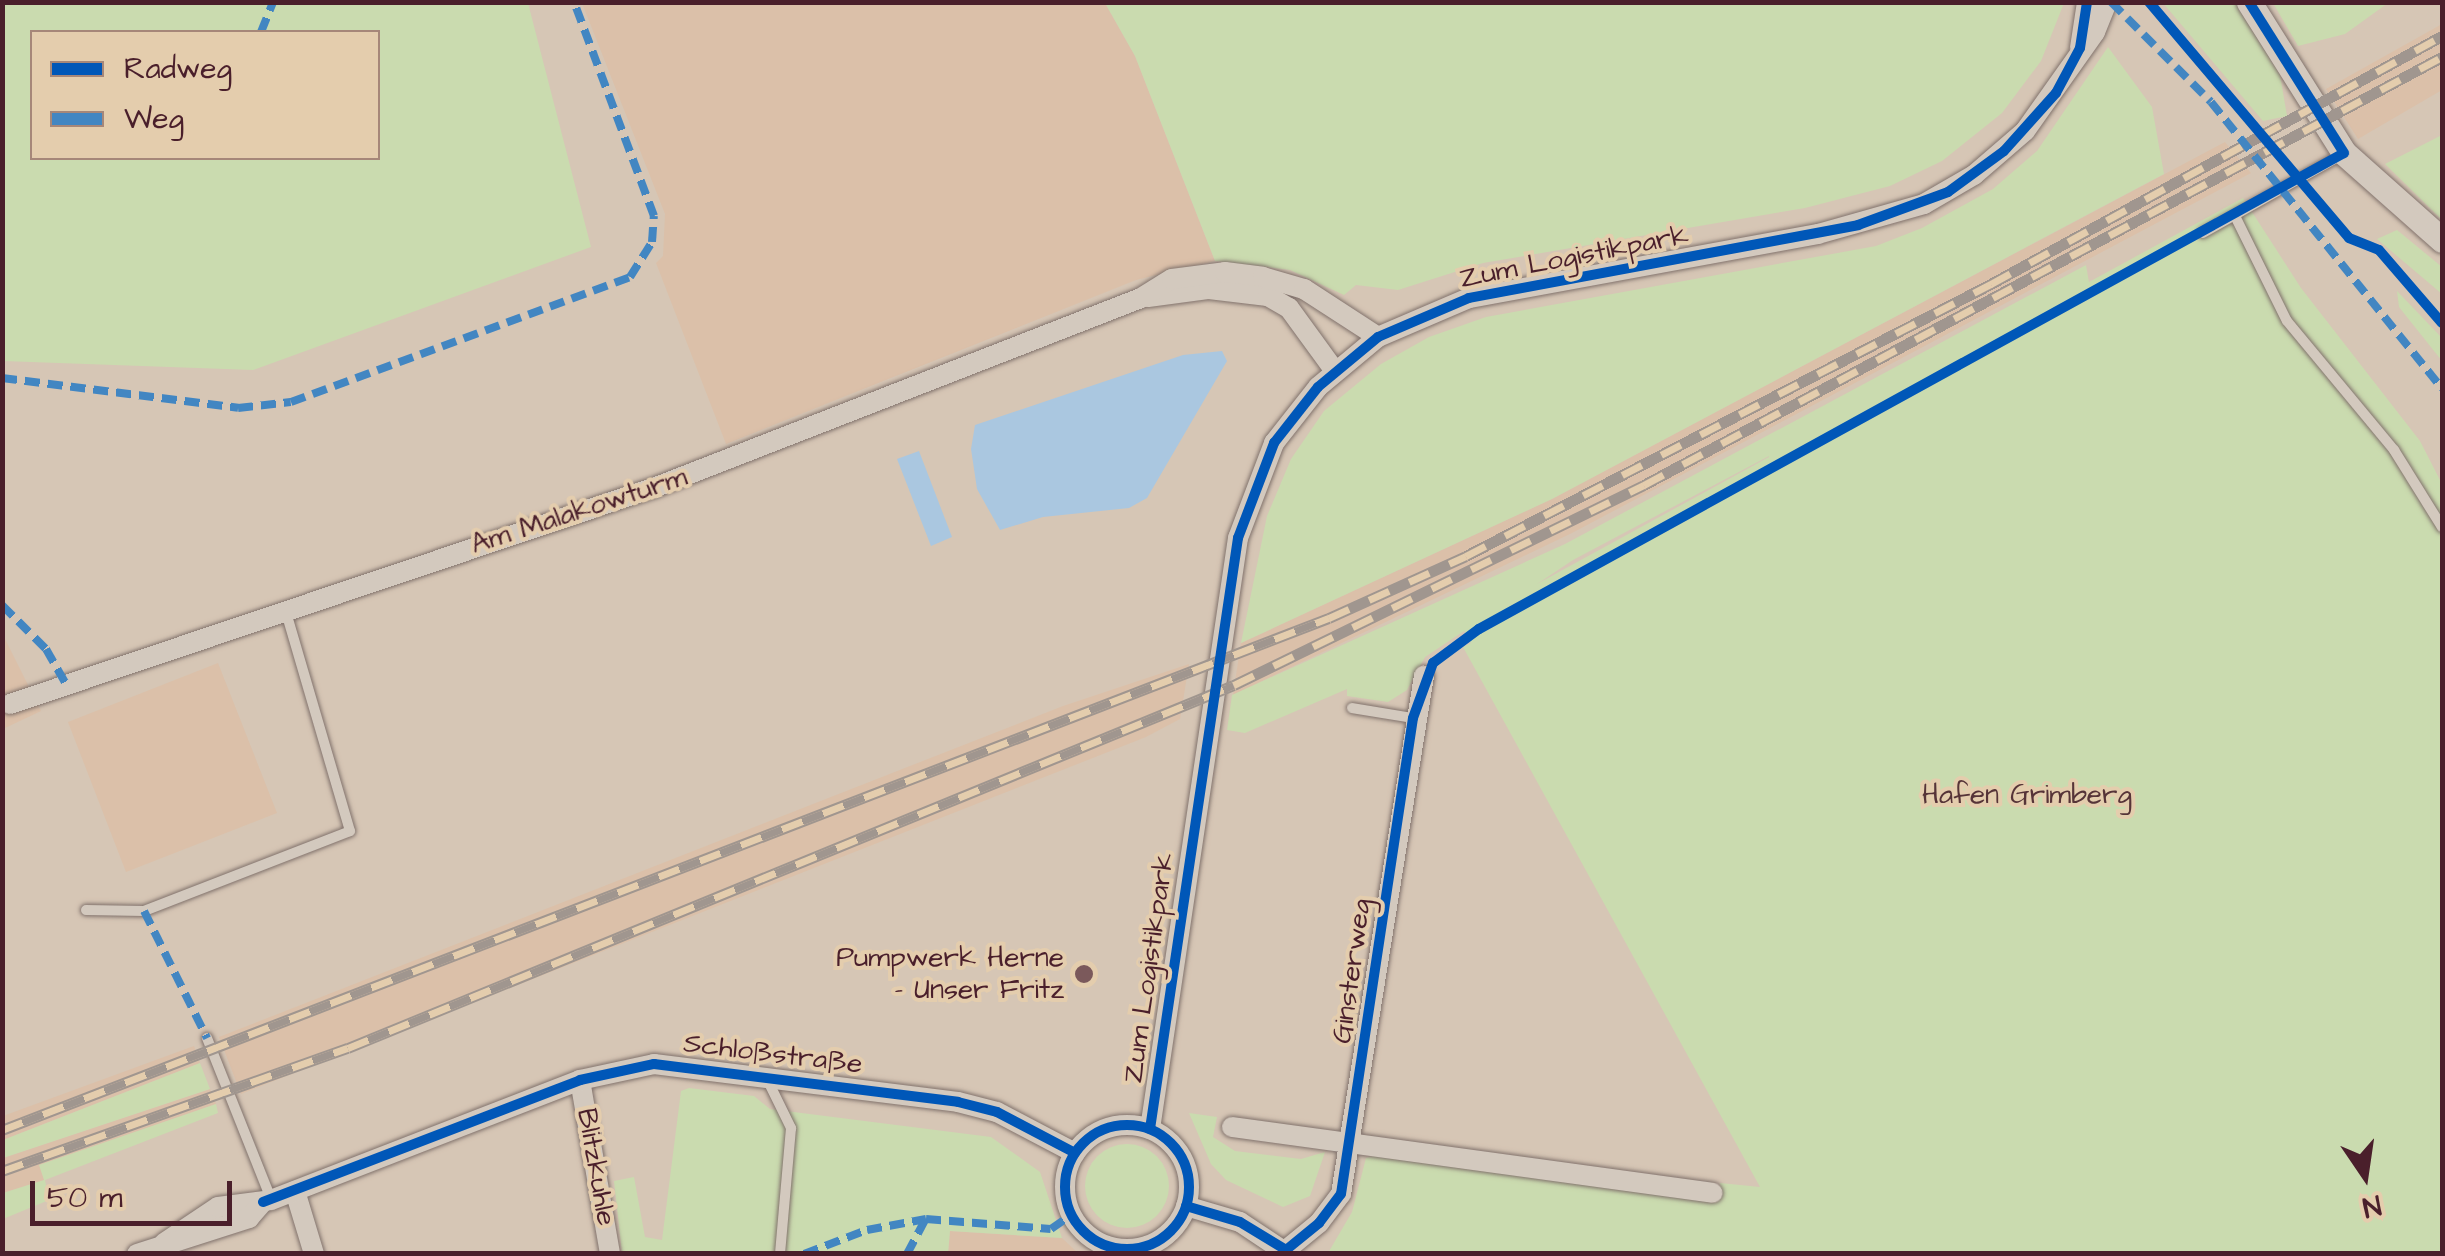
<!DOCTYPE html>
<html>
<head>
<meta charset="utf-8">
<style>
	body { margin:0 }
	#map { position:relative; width:2445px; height:1256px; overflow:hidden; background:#d6c6b5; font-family:"Architects Daughter",sans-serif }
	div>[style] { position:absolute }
	.built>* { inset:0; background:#dbc0a9 }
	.green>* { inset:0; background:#cadbaf }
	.round { border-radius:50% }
	.water>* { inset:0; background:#aac7e0 }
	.roads { filter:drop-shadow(0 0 2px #81726c) drop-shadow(0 0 2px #81726c) }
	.service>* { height:10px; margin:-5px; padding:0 5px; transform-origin:5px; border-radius:5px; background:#d3c9be }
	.minor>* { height:20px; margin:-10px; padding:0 10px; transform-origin:10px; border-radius:10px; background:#d3c9be }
	.minor>.ring { margin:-10px; padding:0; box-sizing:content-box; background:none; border:20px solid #d3c9be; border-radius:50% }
	.tertiary>* { height:25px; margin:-12.5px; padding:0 12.5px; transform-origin:12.5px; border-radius:12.5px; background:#d3c9be }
	.rail>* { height:11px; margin-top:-5.5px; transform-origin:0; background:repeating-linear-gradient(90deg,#e4cdad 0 22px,#a0968f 0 44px); box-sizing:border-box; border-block:2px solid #a0968f }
	.quiet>* { height:8px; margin-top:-4px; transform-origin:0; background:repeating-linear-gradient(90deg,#4286c2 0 15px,transparent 0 23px) }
	.cycleway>* { height:10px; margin:-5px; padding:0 5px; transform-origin:5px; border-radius:5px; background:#0057b8 }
	.cycleway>.ring { margin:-5px; padding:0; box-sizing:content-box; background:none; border:10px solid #0057b8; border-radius:50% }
	.dots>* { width:28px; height:28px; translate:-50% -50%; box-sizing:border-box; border:5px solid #e4cdad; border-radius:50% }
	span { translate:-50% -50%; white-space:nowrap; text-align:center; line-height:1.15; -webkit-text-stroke:8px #e4cdad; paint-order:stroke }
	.street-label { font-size:28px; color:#4a1f2b }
	.park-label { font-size:28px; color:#563438 }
	.poi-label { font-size:28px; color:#4a1f2b }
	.right { translate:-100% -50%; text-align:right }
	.frame { position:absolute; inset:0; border:5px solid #4a1f2b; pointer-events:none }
	.legend { position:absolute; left:30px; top:30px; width:350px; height:130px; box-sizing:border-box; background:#e4cdad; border:2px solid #a68779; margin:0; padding:12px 18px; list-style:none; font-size:30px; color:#4a1f2b }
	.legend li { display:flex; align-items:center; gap:20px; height:50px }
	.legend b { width:50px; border:2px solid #a68779 }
	.north { position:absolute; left:2315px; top:1126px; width:100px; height:100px; -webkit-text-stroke:8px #e4cdad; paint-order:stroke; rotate:167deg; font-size:28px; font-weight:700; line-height:40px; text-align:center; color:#4a1f2b }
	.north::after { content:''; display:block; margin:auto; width:35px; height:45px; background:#4a1f2b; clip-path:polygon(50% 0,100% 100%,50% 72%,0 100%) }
	.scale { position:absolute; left:30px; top:1181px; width:202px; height:45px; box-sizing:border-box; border:5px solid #4a1f2b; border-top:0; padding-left:12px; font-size:30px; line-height:35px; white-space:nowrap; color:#4a1f2b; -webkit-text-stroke:8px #e4cdad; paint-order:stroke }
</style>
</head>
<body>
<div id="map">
	<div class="built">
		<i style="clip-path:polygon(582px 3px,1105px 3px,1135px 56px,1215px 261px,1136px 280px,726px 444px,656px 263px,663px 256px,665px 214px)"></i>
		<i style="clip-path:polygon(2442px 24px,2442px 90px,2358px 139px,2326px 89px)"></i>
		<i style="clip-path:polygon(2225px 142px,2251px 173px,1572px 533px,1233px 695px,1241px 643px,1552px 499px)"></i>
		<i style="clip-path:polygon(2px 633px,41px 711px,3px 729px,2px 729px)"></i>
		<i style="clip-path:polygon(218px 663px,277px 813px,126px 872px,68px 722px)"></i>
		<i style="clip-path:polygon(1189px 664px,1180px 719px,1146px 737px,241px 1094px,219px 1037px,1063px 706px)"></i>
		<i style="clip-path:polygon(194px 1046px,200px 1063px,3px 1140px,3px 1116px)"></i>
		<i style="clip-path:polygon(210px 1089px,216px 1104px,40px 1165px,45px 1180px,3px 1193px,3px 1158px)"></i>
		<i style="clip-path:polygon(950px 1231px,1062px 1238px,1078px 1253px,948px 1254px)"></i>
	</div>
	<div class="green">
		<i style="clip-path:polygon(evenodd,3px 2px,528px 3px,591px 247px,253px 370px,3px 361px,3px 2px,32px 32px,378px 32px,378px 158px,32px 158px,32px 32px)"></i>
		<i style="clip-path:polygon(1105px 3px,2064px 3px,2041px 61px,2002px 113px,1942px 161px,1890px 186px,1805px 208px,1483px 263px,1398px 290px,1356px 285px,1344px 295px,1290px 270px,1215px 261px,1135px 56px)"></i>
		<i style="clip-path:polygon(2163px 3px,2235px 3px,2280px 75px,2287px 116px,2263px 121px)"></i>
		<i style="clip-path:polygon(2273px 3px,2388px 3px,2345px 34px,2298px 46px)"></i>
		<i style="clip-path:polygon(2108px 47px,2152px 107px,2164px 174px,1552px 499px,1241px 643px,1267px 516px,1291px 459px,1324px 411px,1381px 364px,1429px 337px,1486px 317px,1876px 246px,1922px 228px,1993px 189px,2037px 151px)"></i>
		<i style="clip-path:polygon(2442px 135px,2442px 220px,2385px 164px)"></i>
		<i style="clip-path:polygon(evenodd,2243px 198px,2301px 288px,2420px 441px,2442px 484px,2442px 1253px,1328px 1253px,1352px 1212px,1366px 1158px,1373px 1156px,1717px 1202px,1720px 1183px,1760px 1187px,1463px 647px,1471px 643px,1464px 631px,1425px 657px,1407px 690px,1388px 702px,1347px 696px,1347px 689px,1245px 733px,1227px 730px,1232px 695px,1565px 544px,2086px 265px,2089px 282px,2243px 198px,1769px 456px,1769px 457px,1537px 584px,1573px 560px,1769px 456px)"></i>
		<i style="clip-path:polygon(2397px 230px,2442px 267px,2442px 294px,2377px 239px)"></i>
		<i style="clip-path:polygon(2397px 291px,2442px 338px,2442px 361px,2399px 307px)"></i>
		<i style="clip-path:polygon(200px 1063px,210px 1089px,3px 1158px,3px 1140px)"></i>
		<i style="clip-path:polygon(689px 1088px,754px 1096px,770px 1109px,991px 1137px,1040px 1172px,1062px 1238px,950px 1231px,948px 1254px,622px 1253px,614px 1181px,634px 1177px,645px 1237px,662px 1240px,681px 1091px)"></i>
		<i style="clip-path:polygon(216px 1104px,218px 1113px,45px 1180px,49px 1200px,3px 1219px,3px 1193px,44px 1180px,39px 1165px)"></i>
		<i style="clip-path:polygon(1189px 1113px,1217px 1117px,1213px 1137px,1235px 1151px,1301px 1159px,1325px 1152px,1310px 1196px,1283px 1207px,1226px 1180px,1211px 1164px)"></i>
		<i class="round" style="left:1085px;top:1144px;width:84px;height:84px"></i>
	</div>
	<div class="water">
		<i style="clip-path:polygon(1222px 351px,1227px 361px,1147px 498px,1129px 508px,1043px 517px,1000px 530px,977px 489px,971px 449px,975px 425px,1183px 355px)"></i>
		<i style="clip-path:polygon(919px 451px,952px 537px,931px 546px,897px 459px)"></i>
	</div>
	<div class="roads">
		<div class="service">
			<i style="left:2235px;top:216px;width:117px;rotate:63.7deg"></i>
			<i style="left:2287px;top:321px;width:168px;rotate:50.3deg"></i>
			<i style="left:2394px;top:450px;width:91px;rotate:58.1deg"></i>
			<i style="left:2203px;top:233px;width:161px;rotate:-29.4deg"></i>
			<i style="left:1352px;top:708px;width:62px;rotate:9.3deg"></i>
			<i style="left:86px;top:910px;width:58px;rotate:1deg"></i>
			<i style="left:144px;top:911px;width:221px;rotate:-21.2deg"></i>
			<i style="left:350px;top:831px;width:231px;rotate:-106.3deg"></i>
			<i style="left:207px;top:1038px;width:173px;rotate:68.3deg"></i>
			<i style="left:767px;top:1079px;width:55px;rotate:63.9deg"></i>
			<i style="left:791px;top:1128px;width:126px;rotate:95deg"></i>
		</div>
		<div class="minor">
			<i style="left:2080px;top:48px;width:47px;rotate:-81.3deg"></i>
			<i style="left:1148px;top:297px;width:62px;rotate:-7.5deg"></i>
			<i style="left:1209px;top:289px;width:59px;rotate:6.8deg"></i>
			<i style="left:1268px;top:296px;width:24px;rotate:30deg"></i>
			<i style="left:1289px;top:308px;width:78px;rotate:53.9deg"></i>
			<i style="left:10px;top:704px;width:681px;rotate:-18.57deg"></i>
			<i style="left:656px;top:487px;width:521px;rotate:-21.29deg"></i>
			<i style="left:1141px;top:298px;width:36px;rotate:-32deg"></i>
			<i style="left:1172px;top:279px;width:53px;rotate:-7.5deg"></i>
			<i style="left:1225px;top:272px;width:38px;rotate:7deg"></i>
			<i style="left:1263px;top:277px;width:43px;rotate:16.3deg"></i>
			<i style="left:1304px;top:289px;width:88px;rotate:33deg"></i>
			<i style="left:580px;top:1080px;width:177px;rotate:80.2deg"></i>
			<i class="ring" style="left:1065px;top:1125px;width:104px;height:104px"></i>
			<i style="left:1232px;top:1127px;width:485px;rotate:7.8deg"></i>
			<i style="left:1150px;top:1129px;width:598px;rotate:-81.53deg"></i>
			<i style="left:1238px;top:538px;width:102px;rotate:-69.2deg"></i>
			<i style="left:1274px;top:443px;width:71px;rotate:-51.8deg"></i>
			<i style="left:1318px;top:387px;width:78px;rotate:-39.8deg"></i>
			<i style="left:1378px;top:337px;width:99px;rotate:-23.2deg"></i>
			<i style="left:1469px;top:298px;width:355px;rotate:-10.4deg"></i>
			<i style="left:1818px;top:234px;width:110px;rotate:-15.8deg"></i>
			<i style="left:1924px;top:204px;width:58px;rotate:-30.1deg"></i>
			<i style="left:1974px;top:175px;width:67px;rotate:-40.8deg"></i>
			<i style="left:2025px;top:131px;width:121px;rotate:-54.7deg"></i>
			<i style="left:2095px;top:32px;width:32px;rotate:-68deg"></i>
			<i style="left:295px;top:1191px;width:66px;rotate:73.2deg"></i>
			<i style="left:1186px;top:1206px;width:56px;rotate:16.5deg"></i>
			<i style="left:1240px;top:1222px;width:58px;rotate:33.7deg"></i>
			<i style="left:164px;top:1243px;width:65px;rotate:-33.7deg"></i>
			<i style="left:218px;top:1207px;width:53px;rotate:-7.5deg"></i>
			<i style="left:271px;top:1200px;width:331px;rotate:-21.2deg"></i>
			<i style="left:580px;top:1080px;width:76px;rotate:-12.2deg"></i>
			<i style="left:654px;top:1064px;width:306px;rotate:7.1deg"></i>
			<i style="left:958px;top:1102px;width:40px;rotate:14.4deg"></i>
			<i style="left:997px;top:1112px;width:88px;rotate:27.7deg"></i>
			<i style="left:1286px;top:1250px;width:43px;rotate:-39.3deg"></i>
			<i style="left:1319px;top:1223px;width:36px;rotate:-53deg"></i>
			<i style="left:1341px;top:1194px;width:525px;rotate:-80.9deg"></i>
			<i style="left:137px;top:1254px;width:118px;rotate:-17.8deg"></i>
			<i style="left:249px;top:1218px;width:21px;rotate:-49deg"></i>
		</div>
		<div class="tertiary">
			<i style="left:2249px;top:2px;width:178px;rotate:57.8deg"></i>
			<i style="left:2344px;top:153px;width:131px;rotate:41.6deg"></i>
		</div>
	</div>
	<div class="rail">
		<i style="left:2px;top:1130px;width:1422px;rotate:-21.1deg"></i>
		<i style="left:1329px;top:618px;width:150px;rotate:-24.3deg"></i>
		<i style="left:1466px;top:556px;width:591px;rotate:-27.39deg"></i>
		<i style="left:1991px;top:284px;width:515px;rotate:-28.81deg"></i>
		<i style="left:2px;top:1171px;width:367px;rotate:-19.6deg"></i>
		<i style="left:348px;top:1048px;width:957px;rotate:-22.28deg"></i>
		<i style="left:1234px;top:685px;width:456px;rotate:-26deg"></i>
		<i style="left:1644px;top:485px;width:906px;rotate:-28.21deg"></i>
	</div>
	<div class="quiet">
		<i style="left:2111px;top:2px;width:141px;rotate:45deg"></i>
		<i style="left:2211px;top:102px;width:368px;rotate:51.1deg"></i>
		<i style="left:261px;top:32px;width:32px;rotate:-68deg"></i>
		<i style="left:2px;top:378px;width:238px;rotate:7.2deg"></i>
		<i style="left:238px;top:408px;width:53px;rotate:-6.5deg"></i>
		<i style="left:291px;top:402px;width:361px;rotate:-20.2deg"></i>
		<i style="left:630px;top:277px;width:41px;rotate:-57.8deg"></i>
		<i style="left:652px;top:242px;width:26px;rotate:-86deg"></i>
		<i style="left:654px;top:216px;width:228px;rotate:-110.5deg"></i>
		<i style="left:2px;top:605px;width:62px;rotate:45deg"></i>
		<i style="left:46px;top:649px;width:40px;rotate:60.3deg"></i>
		<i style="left:144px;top:911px;width:142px;rotate:63.6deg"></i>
		<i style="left:804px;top:1254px;width:67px;rotate:-20.9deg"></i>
		<i style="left:867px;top:1230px;width:60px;rotate:-10.6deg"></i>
		<i style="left:926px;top:1219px;width:125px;rotate:4.6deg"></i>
		<i style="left:1051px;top:1229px;width:24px;rotate:-35deg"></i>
		<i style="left:907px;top:1254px;width:40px;rotate:-62deg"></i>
	</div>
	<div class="cycleway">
		<i style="left:2149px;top:2px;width:309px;rotate:49.7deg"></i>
		<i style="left:2349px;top:238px;width:32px;rotate:22deg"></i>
		<i style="left:2379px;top:250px;width:96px;rotate:49.2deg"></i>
		<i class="ring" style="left:1065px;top:1125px;width:114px;height:114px"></i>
		<i style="left:1150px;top:1129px;width:598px;rotate:-81.53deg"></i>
		<i style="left:1238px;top:538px;width:102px;rotate:-69.2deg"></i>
		<i style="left:1274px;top:443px;width:71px;rotate:-51.8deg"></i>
		<i style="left:1318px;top:387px;width:78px;rotate:-39.8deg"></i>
		<i style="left:1378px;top:337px;width:99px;rotate:-23.2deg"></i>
		<i style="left:1469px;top:298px;width:396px;rotate:-10.6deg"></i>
		<i style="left:1858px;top:225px;width:96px;rotate:-20.1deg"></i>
		<i style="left:1948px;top:192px;width:69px;rotate:-36.2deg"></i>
		<i style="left:2004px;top:151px;width:78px;rotate:-48.1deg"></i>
		<i style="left:2056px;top:93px;width:51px;rotate:-61.9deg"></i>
		<i style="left:2080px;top:48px;width:47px;rotate:-81.3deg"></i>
		<i style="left:263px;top:1202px;width:340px;rotate:-21deg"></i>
		<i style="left:580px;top:1080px;width:76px;rotate:-12.2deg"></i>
		<i style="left:654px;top:1064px;width:306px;rotate:7.1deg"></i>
		<i style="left:958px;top:1102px;width:40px;rotate:14.4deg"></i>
		<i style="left:997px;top:1112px;width:88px;rotate:27.7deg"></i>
		<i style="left:1186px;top:1206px;width:56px;rotate:16.5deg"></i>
		<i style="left:1240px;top:1222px;width:54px;rotate:31.3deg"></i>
		<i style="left:1286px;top:1250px;width:43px;rotate:-39.3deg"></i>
		<i style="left:1319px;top:1223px;width:36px;rotate:-53deg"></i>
		<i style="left:1341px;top:1194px;width:481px;rotate:-81.4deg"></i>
		<i style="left:1413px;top:718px;width:59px;rotate:-70deg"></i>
		<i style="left:1433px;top:663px;width:57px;rotate:-36.5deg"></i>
		<i style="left:1479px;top:629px;width:987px;rotate:-28.82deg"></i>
		<i style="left:2344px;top:153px;width:178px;rotate:-122.2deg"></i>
	</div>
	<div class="dots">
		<i style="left:1084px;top:974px;background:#7b595b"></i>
	</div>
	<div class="street-label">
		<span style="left:1574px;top:257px;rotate:-11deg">Zum Logistikpark</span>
		<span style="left:579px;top:511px;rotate:-18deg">Am Malakowturm</span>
		<span style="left:1149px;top:968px;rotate:-82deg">Zum Logistikpark</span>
		<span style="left:1352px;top:971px;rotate:-82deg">Ginsterweg</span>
		<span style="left:773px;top:1054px;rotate:7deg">Schloßstraße</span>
		<span style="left:596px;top:1167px;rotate:80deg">Blitzkuhle</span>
	</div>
	<div class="park-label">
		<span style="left:2027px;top:795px">Hafen Grimberg</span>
	</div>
	<div class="poi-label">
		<span class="right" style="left:1064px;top:974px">Pumpwerk Herne<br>- Unser Fritz</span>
	</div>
	<div class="frame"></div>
	<ul class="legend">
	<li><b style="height:12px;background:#0057b8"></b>Radweg</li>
	<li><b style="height:12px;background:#4286c2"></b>Weg</li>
	</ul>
	<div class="north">N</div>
	<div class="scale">50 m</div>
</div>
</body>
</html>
